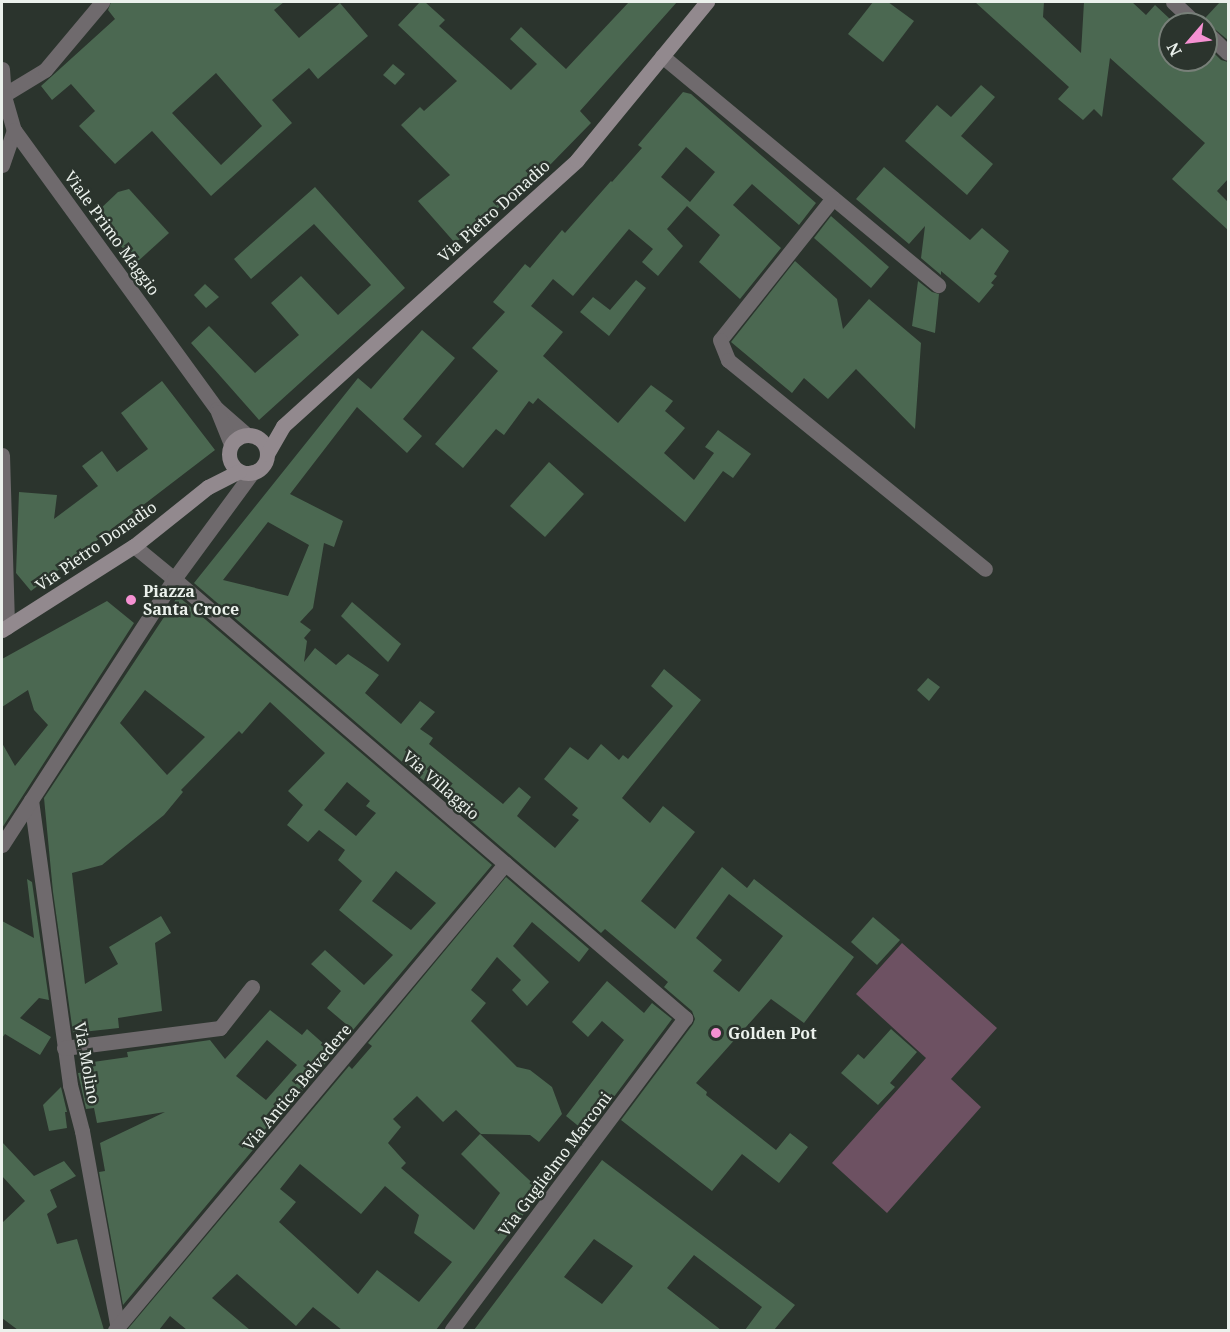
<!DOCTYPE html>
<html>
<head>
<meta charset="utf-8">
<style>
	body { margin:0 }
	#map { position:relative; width:1230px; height:1332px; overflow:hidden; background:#2b342d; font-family:"Noto Serif",serif }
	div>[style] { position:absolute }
	.green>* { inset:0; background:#6d5162 }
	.building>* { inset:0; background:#4b6851 }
	.minor>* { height:15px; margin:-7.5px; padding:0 7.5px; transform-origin:7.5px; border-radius:7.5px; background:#6f6a6d }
	.tertiary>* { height:15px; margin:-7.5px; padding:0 7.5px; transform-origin:7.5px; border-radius:7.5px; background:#6f6a6d }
	.secondary>* { height:15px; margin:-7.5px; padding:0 7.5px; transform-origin:7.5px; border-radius:7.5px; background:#92898e }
	.secondary>.ring { margin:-7.5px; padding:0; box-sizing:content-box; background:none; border:15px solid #92898e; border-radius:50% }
	.dots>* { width:16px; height:16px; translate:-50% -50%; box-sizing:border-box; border:3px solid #2b342d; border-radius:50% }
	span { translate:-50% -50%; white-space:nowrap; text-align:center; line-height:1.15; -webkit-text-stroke:5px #2b342d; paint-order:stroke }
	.street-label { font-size:16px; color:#ebf1ec }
	.poi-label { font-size:16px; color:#ebf1ec; font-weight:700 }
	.left { translate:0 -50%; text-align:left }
	.frame { position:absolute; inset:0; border:3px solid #ebf1ec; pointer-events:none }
	.north { position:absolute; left:1158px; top:12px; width:60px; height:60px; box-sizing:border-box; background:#2b342d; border:2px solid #788079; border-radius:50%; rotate:242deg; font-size:16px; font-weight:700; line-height:24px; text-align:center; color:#ebf1ec }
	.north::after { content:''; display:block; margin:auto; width:21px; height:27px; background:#f591d2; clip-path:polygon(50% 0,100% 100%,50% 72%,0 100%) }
</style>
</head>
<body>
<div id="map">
	<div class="green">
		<i style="clip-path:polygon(902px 943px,997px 1028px,951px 1079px,981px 1107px,887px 1213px,832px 1163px,926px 1058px,856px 994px)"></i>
	</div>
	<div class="building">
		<i style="clip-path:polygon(evenodd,111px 2px,284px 2px,274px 10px,299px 38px,340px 3px,368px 36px,318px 79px,309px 68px,272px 100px,292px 123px,211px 196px,152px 131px,115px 164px,79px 126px,95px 111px,71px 84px,52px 100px,41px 86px,115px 19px,108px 10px,111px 2px,216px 73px,262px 126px,221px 165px,172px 113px,216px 73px)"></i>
		<i style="clip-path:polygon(420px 2px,425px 2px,445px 20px,439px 26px,511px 90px,537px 64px,510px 39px,521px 27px,566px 69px,629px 2px,677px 2px,580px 111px,591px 123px,546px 169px,455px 243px,418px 201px,450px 175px,401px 125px,420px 107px,424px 111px,457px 81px,398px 25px)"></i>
		<i style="clip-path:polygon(873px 2px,888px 2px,914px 21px,883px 62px,848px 34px)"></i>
		<i style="clip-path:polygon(975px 2px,1044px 2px,1043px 17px,1081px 53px,1084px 2px,1132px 2px,1146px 15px,1155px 5px,1170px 19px,1170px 60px,1206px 60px,1206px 45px,1221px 60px,1228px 62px,1228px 179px,1217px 191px,1228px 202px,1228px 230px,1172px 179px,1205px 143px,1110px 58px,1102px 117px,1094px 109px,1083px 120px,1058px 99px,1069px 87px)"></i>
		<i style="clip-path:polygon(1220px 2px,1228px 2px,1228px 40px,1206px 22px,1206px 17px)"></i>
		<i style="clip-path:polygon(393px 64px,405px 74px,395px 85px,383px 75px)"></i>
		<i style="clip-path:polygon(981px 85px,995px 97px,961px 136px,993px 164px,967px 195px,905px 141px,937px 105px,951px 117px)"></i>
		<i style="clip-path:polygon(evenodd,683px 92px,691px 94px,816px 203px,799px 225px,752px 184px,733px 205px,781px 248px,740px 299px,699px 262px,720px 235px,687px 206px,667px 229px,683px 246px,658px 276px,642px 262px,653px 249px,629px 229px,573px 296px,553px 279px,531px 306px,563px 332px,543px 356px,618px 423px,651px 385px,673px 401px,665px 411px,685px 428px,664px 453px,694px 480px,714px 453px,705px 447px,718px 430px,751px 454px,733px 478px,723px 471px,685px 522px,538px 398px,533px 404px,529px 401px,504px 435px,496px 429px,463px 468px,435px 444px,498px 371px,472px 348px,505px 312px,493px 302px,525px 264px,530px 268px,562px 230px,565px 233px,611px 181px,612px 182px,642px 148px,638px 145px,683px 92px,686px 147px,715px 172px,690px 202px,661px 177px,686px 147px)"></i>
		<i style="clip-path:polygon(884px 167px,970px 240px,982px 228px,1009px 251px,994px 274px,997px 276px,991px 283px,994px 285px,979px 303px,941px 271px,941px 275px,921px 258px,925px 226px,909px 244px,856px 199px)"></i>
		<i style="clip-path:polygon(315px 187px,405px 288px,259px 420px,191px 343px,209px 326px,255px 373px,299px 335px,271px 303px,301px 276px,338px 315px,371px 285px,314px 224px,251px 279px,234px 259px)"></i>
		<i style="clip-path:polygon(129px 189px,169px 233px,136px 263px,96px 218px,97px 212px,118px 192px)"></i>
		<i style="clip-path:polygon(831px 216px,889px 267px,871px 288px,814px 238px)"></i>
		<i style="clip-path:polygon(795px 261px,837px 299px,843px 329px,869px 299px,921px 343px,915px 429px,856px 369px,828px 399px,804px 378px,792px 393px,731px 342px)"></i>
		<i style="clip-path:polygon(636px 280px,646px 288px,609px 336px,580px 312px,593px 297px,610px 310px)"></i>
		<i style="clip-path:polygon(918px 281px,932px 292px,939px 294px,935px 333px,912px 326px)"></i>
		<i style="clip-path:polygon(205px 284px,219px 297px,206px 308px,194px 295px)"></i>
		<i style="clip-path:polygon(evenodd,422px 330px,455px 358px,403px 419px,422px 436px,407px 453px,357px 407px,290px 494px,343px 521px,334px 547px,324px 543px,313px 608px,300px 622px,311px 630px,304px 638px,307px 641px,304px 662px,315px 648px,336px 665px,348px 654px,379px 675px,365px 693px,401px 724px,420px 701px,435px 712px,420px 729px,433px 738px,429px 744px,503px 804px,519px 787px,531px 797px,517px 816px,555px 848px,579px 820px,572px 815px,578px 808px,544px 779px,570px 747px,588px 760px,601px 744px,619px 760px,623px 755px,628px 759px,673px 706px,651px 686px,664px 669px,701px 700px,622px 798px,650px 823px,663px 806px,695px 832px,641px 901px,675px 929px,722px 867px,747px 888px,754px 879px,854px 957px,804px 1023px,771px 999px,696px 1083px,707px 1092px,706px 1095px,776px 1150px,790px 1133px,808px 1147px,779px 1183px,742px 1154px,712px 1191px,621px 1120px,693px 1024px,695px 1019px,692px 1011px,664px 987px,668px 982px,605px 929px,601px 933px,194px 583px,358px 378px,371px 389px,422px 330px,268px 522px,309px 545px,288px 596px,223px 580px,268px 522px,422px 330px,729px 894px,783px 936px,739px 992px,713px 971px,722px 960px,696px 938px,729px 894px)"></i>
		<i style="clip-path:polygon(162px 381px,215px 450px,31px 591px,16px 573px,19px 492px,57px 495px,54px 519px,98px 486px,82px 466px,102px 451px,117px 472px,148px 449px,121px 413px)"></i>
		<i style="clip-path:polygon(549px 462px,584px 494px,545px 537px,510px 506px)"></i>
		<i style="clip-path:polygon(evenodd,178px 596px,492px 865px,353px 1030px,327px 1008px,341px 991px,311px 964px,325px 950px,364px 985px,393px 955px,339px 910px,362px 881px,338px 860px,345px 850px,319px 830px,308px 842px,287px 825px,303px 805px,288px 791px,325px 753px,270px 702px,242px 734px,239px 731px,181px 790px,183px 792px,164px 815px,102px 865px,72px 873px,85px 984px,118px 964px,109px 947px,161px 916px,171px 933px,155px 943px,162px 1011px,118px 1018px,119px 1028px,73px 1033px,53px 892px,44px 798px,178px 596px,145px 690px,205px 737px,167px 775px,120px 723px,145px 690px,178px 596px,347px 782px,370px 801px,366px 806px,376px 813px,356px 836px,324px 810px,347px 782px,178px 596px,396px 871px,436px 903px,411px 930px,372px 901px,396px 871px)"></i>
		<i style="clip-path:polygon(107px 601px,134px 623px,2px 828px,2px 743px,15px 766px,48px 725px,34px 710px,28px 690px,2px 707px,2px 659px)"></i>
		<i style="clip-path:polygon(352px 602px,401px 644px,388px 662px,341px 616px)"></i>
		<i style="clip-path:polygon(928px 678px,940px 687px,929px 701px,917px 690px)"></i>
		<i style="clip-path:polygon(evenodd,506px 877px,589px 949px,579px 962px,532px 922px,513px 946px,549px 982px,527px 1006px,512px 990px,521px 980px,497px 957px,471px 990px,486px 1003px,471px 1021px,517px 1067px,530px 1070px,552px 1087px,562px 1114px,539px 1142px,530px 1135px,481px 1134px,456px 1110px,443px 1122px,417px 1096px,393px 1119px,401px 1127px,388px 1143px,406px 1163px,401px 1168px,474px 1230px,500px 1193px,461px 1154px,480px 1134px,541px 1191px,436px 1330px,342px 1330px,313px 1307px,296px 1326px,237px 1274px,212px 1298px,250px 1330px,187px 1330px,170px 1316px,159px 1330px,127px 1330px,349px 1066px,352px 1069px,372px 1046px,368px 1043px,506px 877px,300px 1164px,361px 1214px,385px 1186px,419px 1215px,414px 1233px,452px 1262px,419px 1302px,377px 1270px,358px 1294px,279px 1222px,296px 1202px,280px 1189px,300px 1164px)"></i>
		<i style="clip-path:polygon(27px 879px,32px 882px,49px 1000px,39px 998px,20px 1018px,51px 1037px,40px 1055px,5px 1034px,2px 1038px,2px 921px,34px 938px)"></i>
		<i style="clip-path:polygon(873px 917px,900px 940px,877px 965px,851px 942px)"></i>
		<i style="clip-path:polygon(607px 981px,644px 1013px,652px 1003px,672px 1019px,587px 1133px,566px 1116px,624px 1040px,602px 1021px,588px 1037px,572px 1022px)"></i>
		<i style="clip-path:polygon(evenodd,270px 1010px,302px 1035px,307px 1029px,334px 1053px,123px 1305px,99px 1172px,105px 1171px,100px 1143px,165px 1112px,97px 1123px,94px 1108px,86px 1109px,78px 1073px,87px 1072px,86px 1063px,128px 1057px,127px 1052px,210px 1040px,225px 1059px,270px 1010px,267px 1040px,297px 1065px,266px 1100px,236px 1076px,267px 1040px)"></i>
		<i style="clip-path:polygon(891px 1029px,917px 1052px,890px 1083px,895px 1087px,878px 1105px,841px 1073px,858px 1054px,864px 1059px)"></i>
		<i style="clip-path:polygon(61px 1087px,67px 1112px,65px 1112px,67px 1128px,49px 1131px,43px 1105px)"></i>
		<i style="clip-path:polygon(2px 1142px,34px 1176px,64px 1161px,76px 1176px,50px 1190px,57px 1207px,47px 1214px,57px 1244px,77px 1239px,104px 1330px,18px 1330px,2px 1318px,2px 1223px,25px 1201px,2px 1176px)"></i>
		<i style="clip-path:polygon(evenodd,602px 1160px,795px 1305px,774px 1330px,745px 1330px,762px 1307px,694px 1255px,667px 1288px,721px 1330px,474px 1330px,602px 1160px,594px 1239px,633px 1266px,602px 1304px,564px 1277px,594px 1239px)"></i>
	</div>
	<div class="minor">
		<i style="left:1173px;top:2px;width:33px;rotate:43deg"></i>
		<i style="left:1206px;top:32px;width:30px;rotate:44deg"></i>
		<i style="left:662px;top:56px;width:359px;rotate:39.7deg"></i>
		<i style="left:2px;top:96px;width:50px;rotate:-31.2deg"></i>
		<i style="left:45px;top:70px;width:89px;rotate:-50deg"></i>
		<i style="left:2px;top:165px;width:37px;rotate:-71deg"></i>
		<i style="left:833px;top:198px;width:181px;rotate:128.5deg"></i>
		<i style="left:720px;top:340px;width:22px;rotate:68deg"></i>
		<i style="left:728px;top:360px;width:331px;rotate:39.1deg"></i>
		<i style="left:2px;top:455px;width:172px;rotate:88.3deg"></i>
		<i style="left:134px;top:546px;width:52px;rotate:39.5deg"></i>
		<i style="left:31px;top:800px;width:288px;rotate:82.2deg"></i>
		<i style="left:70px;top:1085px;width:48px;rotate:75.4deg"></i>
		<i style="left:82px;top:1131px;width:202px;rotate:79.7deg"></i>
		<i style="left:64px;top:1048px;width:157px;rotate:-7.3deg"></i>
		<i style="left:220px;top:1028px;width:52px;rotate:-52deg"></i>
		<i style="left:115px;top:1330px;width:608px;rotate:-50.07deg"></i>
	</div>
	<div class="tertiary">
		<i style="left:2px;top:69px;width:27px;rotate:86deg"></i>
		<i style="left:4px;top:96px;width:35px;rotate:74deg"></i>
		<i style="left:14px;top:130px;width:345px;rotate:54deg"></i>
		<i style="left:217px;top:409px;width:38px;rotate:41deg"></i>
		<i style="left:218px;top:412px;width:35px;rotate:68deg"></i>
		<i style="left:174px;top:579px;width:674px;rotate:40.67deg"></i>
		<i style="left:685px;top:1018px;width:389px;rotate:126.8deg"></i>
		<i style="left:2px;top:845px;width:317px;rotate:-57.1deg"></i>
		<i style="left:174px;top:579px;width:132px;rotate:-53.7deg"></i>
	</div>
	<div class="secondary">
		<i class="ring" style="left:229px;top:435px;width:23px;height:23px"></i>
		<i style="left:267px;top:454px;width:32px;rotate:-60deg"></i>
		<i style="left:283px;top:426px;width:396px;rotate:-42.1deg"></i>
		<i style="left:577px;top:160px;width:205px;rotate:-50.6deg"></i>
		<i style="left:2px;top:630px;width:156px;rotate:-32.5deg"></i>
		<i style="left:134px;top:546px;width:95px;rotate:-38.6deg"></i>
		<i style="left:208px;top:487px;width:35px;rotate:-27deg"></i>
	</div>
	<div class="dots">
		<i style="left:131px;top:600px;background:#f591d2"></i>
		<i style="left:716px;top:1033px;background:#f591d2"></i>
	</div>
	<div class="street-label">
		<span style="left:494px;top:211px;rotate:-42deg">Via Pietro Donadio</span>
		<span style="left:112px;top:233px;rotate:54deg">Viale Primo Maggio</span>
		<span style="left:96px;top:546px;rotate:-35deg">Via Pietro Donadio</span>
		<span style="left:441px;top:785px;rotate:41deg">Via Villaggio</span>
		<span style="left:87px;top:1063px;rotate:80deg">Via Molino</span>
		<span style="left:297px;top:1087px;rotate:-50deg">Via Antica Belvedere</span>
		<span style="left:555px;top:1164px;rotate:-53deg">Via Guglielmo Marconi</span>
	</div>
	<div class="poi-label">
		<span class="left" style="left:143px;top:600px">Piazza<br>Santa Croce</span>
		<span class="left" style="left:728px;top:1033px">Golden Pot</span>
	</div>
	<div class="frame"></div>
	<div class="north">N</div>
</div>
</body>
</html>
